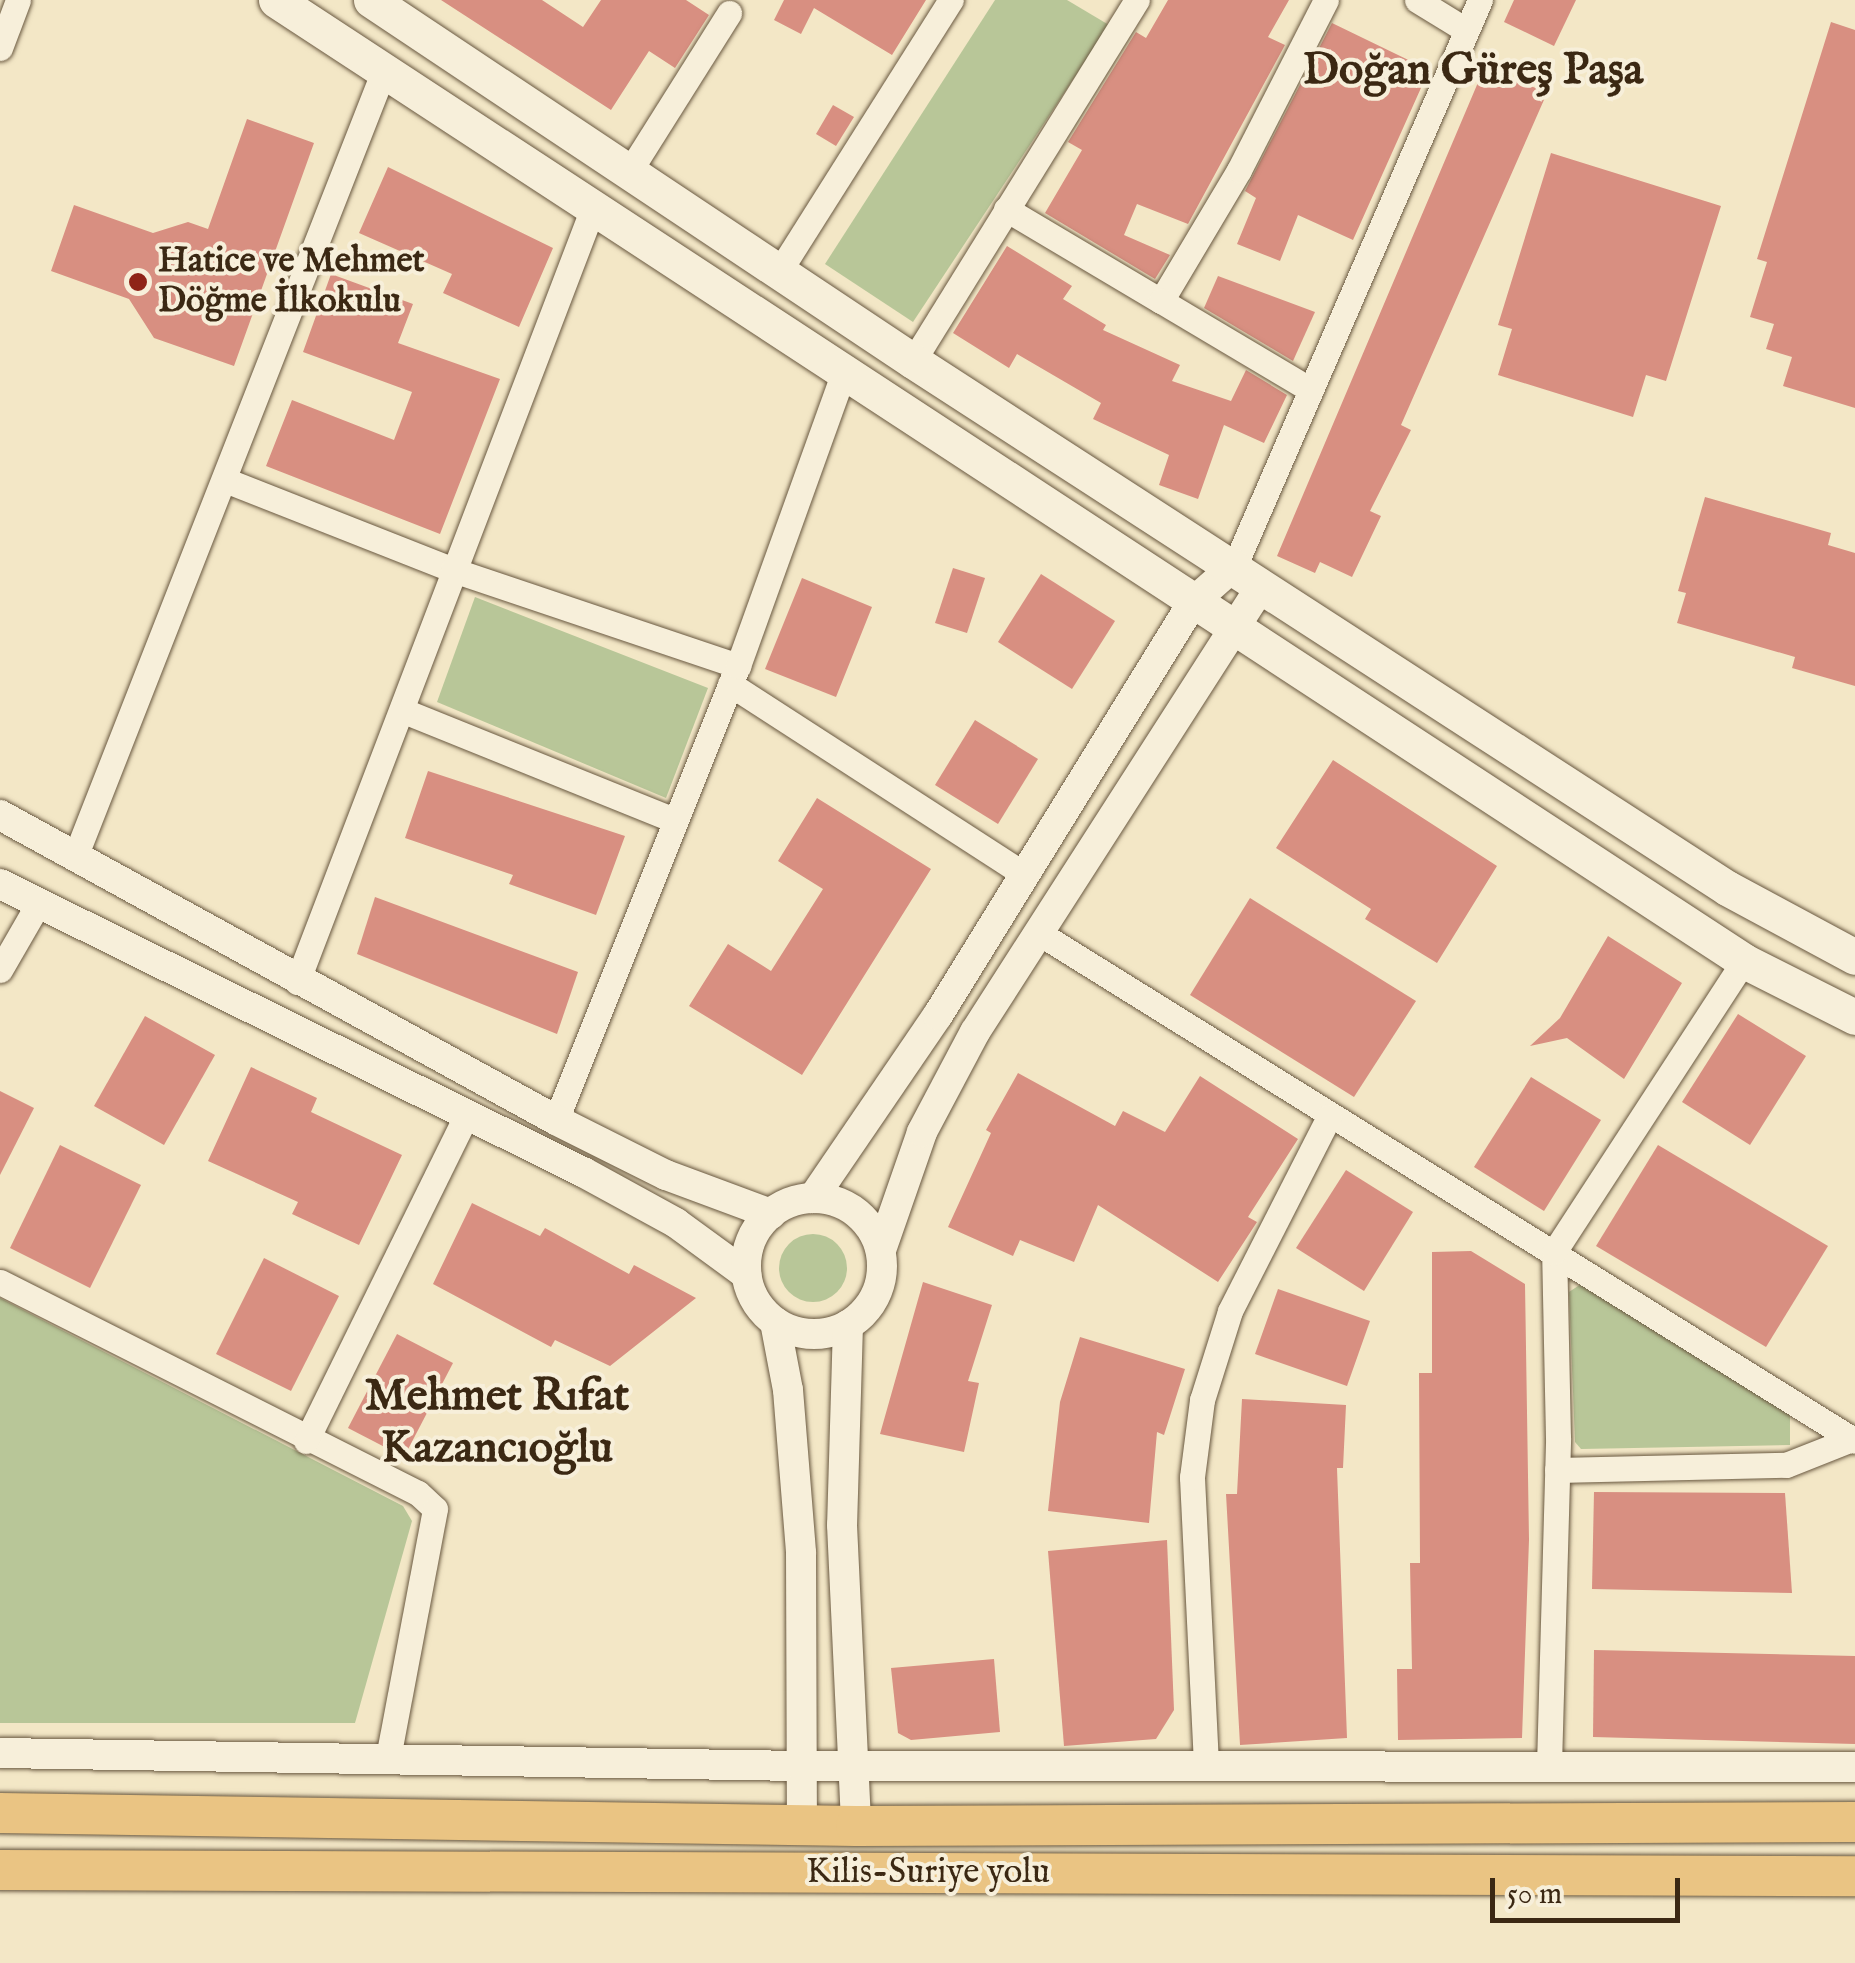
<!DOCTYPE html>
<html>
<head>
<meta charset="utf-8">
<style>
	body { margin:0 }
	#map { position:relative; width:1855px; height:1963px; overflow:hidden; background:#f3e7c6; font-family:"IM FELL English",serif }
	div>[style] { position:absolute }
	.green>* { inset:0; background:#b8c698 }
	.round { border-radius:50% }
	.building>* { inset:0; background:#d88f81 }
	.roads { filter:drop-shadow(0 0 2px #695840) drop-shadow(0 0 2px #695840) }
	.minor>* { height:25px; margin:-12.5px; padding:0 12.5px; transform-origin:12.5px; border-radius:12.5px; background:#f7efda }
	.tertiary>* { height:30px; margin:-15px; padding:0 15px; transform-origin:15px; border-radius:15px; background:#f7efda }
	.tertiary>.ring { margin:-15px; padding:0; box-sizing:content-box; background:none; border:30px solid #f7efda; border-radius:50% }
	.secondary>* { height:35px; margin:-17.5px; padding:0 17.5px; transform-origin:17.5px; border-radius:17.5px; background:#f7efda }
	.trunk>* { height:40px; margin:-20px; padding:0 20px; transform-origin:20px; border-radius:20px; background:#eac483 }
	.dots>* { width:28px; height:28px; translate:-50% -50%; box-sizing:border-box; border:5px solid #f7efda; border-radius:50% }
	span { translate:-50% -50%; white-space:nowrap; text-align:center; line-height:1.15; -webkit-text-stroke:8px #f7efda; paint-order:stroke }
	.poi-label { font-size:35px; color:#3b2813; font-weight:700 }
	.left { translate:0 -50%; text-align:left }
	.street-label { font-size:35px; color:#3b2813 }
	.district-label { font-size:45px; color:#3b2813; font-weight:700 }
	.scale { position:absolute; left:1490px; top:1878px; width:190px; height:45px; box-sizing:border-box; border:5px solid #3b2813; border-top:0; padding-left:12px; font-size:30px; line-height:35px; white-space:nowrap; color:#3b2813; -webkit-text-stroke:8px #f7efda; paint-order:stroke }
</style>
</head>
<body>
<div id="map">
	<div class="green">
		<i style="clip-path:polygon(995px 0,1067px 0,1109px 25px,913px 322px,825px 264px)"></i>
		<i style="clip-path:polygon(475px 597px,708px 688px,666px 798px,437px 702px)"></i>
		<i class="round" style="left:779px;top:1234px;width:68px;height:68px"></i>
		<i style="clip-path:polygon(1584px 1282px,1790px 1413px,1790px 1445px,1581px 1449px,1575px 1442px,1569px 1292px)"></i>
		<i style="clip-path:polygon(0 1298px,403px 1506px,412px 1521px,355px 1723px,0 1723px)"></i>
	</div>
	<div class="building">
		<i style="clip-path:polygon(441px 0,542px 0,583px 27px,601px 0,686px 0,709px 15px,675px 68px,649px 51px,611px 110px)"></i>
		<i style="clip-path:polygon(784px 0,926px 0,892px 55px,814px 8px,801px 34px,774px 20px)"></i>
		<i style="clip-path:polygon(1168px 0,1289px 0,1268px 37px,1285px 45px,1188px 224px,1137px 204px,1124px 235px,1170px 255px,1155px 279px,1045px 213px,1082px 150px,1068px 142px,1136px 32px,1146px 38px)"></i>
		<i style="clip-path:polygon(1514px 0,1576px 0,1554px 46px,1504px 22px)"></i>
		<i style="clip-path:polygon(1831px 22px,1855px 30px,1855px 408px,1783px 386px,1792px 357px,1766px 349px,1774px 324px,1750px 317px,1767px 262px,1757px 259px)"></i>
		<i style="clip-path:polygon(1332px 23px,1429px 70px,1353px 240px,1298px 215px,1280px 261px,1237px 244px,1256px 198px,1245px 191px)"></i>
		<i style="clip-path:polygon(1485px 66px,1547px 93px,1401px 425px,1411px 430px,1370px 511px,1381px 516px,1352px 577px,1320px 562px,1315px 573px,1277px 556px)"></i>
		<i style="clip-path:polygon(833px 105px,854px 117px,836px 146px,816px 134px)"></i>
		<i style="clip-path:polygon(247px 119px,314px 143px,234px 366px,154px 338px,129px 299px,51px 271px,74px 205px,153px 233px,188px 222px,208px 229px)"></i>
		<i style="clip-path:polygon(1551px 153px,1721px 206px,1666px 381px,1646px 375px,1633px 417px,1498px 375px,1512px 329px,1498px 325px)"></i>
		<i style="clip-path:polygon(388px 167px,553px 248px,519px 327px,443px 293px,452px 274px,359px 233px)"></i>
		<i style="clip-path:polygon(1007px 246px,1072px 286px,1063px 299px,1106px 325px,1103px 330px,1180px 365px,1172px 381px,1231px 401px,1246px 370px,1287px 395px,1264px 443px,1224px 425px,1198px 499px,1159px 485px,1169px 455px,1093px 419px,1101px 403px,1017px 354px,1009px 368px,953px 333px)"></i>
		<i style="clip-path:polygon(331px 274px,413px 304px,398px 343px,500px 379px,440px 534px,266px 466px,292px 400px,394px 440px,412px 392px,303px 352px)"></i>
		<i style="clip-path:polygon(1218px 276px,1315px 312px,1293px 361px,1204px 308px)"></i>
		<i style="clip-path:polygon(1705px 497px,1831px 533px,1828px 545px,1855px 553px,1855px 686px,1792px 668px,1795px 657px,1677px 623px,1686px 593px,1678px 591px)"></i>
		<i style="clip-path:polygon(953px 568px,985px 578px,967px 633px,935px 623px)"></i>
		<i style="clip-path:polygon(1041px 574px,1115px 621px,1072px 689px,998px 642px)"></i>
		<i style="clip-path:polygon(802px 578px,872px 607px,836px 697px,765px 669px)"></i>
		<i style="clip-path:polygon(975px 720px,1038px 759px,998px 824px,935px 785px)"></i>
		<i style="clip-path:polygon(1333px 760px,1497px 866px,1437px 963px,1365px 919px,1371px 909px,1276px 848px)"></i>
		<i style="clip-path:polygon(428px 771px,625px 836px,596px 915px,509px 884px,513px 875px,405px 838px)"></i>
		<i style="clip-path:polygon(817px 798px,931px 869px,802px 1075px,689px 1006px,728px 944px,771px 971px,823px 889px,778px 861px)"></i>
		<i style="clip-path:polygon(375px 897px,578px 972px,557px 1034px,357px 954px)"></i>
		<i style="clip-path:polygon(1250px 898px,1416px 1001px,1354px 1097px,1190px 995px)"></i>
		<i style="clip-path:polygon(1608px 936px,1682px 983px,1624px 1079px,1567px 1038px,1530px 1046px,1560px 1018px)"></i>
		<i style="clip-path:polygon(1738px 1014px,1806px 1056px,1750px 1145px,1682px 1102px)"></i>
		<i style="clip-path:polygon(145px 1016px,215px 1055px,164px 1145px,94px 1106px)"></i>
		<i style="clip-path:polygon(251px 1067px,317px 1098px,311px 1112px,402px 1155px,359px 1245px,292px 1214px,298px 1202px,208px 1161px)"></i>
		<i style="clip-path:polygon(1018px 1073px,1115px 1126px,1123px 1111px,1165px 1132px,1200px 1076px,1298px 1139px,1248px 1217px,1257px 1222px,1218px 1282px,1098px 1205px,1074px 1262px,1020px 1240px,1013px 1256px,948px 1227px,991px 1133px,986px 1130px)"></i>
		<i style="clip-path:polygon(1531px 1077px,1601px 1120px,1544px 1211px,1474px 1167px)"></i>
		<i style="clip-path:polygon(0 1091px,34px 1108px,0 1175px)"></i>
		<i style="clip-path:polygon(60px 1145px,141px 1185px,90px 1288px,10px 1248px)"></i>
		<i style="clip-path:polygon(1658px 1145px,1828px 1246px,1766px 1347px,1596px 1246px)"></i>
		<i style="clip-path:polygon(1346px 1170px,1413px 1212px,1364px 1291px,1296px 1248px)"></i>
		<i style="clip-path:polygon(472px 1203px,540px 1236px,545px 1228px,629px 1274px,634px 1265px,696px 1298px,610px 1366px,555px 1340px,551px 1347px,433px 1284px)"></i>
		<i style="clip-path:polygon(1471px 1251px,1525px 1284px,1529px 1540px,1522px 1738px,1398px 1740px,1397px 1669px,1412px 1669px,1410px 1563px,1420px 1563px,1419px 1373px,1432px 1373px,1432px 1252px)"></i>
		<i style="clip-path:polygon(264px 1258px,339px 1296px,291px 1391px,216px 1354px)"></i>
		<i style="clip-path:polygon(923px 1282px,992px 1305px,968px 1381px,979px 1383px,964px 1452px,880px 1434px)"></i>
		<i style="clip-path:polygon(1278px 1289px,1370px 1321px,1347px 1386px,1255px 1354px)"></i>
		<i style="clip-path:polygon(397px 1334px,453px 1363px,404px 1457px,348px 1428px)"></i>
		<i style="clip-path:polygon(1080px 1337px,1185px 1369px,1164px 1435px,1157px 1432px,1149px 1523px,1048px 1511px,1060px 1402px)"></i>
		<i style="clip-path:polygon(1242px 1399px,1346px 1405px,1343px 1468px,1337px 1468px,1347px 1738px,1240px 1745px,1226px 1494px,1237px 1494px)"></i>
		<i style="clip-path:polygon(1594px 1492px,1785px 1493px,1792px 1593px,1592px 1589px)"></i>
		<i style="clip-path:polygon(1167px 1540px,1174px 1710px,1156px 1739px,1064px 1746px,1048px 1551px)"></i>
		<i style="clip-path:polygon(1594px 1650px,1855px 1656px,1855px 1744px,1593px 1737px)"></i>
		<i style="clip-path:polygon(994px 1659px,1000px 1732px,911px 1740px,898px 1733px,891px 1668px)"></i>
	</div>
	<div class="roads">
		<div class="minor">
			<i style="left:1417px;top:0;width:57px;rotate:31.5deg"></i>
			<i style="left:0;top:48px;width:51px;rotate:-69.4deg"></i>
			<i style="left:629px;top:172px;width:188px;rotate:-57.8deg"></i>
			<i style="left:1006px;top:209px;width:180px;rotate:30.7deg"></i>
			<i style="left:1161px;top:301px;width:152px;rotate:-59.2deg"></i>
			<i style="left:1239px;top:170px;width:191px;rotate:-62.9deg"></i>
			<i style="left:780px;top:270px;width:320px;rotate:-57.7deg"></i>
			<i style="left:1161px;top:301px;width:174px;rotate:30.7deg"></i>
			<i style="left:913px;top:361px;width:425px;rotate:-58.2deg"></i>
			<i style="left:225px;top:480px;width:245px;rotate:21.5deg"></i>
			<i style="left:453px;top:570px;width:301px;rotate:18.6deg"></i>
			<i style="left:1235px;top:565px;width:616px;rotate:-66.56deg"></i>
			<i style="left:730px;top:684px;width:351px;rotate:32.9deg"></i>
			<i style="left:404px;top:711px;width:291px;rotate:22deg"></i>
			<i style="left:75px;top:857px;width:845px;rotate:-68.56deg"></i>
			<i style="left:1039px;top:933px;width:961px;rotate:31.9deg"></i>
			<i style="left:0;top:970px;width:74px;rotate:-60deg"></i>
			<i style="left:297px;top:982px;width:832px;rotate:-69.08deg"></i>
			<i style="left:556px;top:1120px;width:489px;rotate:-68.2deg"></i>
			<i style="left:738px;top:666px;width:317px;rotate:-70.2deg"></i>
			<i style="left:0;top:1282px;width:468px;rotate:26.8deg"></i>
			<i style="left:418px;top:1493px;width:23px;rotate:43deg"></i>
			<i style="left:435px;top:1509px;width:252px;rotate:100.7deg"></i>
			<i style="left:306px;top:1441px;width:364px;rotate:-63.8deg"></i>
			<i style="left:1557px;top:1470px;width:229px;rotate:-1.3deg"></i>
			<i style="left:1786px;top:1465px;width:71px;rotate:-21.5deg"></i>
			<i style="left:1206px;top:1764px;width:287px;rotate:-92.8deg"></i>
			<i style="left:1192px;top:1477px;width:78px;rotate:-82.6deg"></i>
			<i style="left:1202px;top:1400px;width:93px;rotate:-72.5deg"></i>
			<i style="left:1230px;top:1311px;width:218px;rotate:-63deg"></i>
			<i style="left:1549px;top:1765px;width:327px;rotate:-88.4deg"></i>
			<i style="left:1558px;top:1438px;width:186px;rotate:-91.2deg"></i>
			<i style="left:1554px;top:1252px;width:348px;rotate:-56.9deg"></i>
		</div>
		<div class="tertiary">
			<i style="left:0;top:815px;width:634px;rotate:28.75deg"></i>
			<i style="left:556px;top:1120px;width:123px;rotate:26.6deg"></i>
			<i style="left:666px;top:1175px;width:112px;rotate:20.4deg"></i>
			<i style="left:0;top:884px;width:650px;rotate:26.29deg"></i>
			<i style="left:583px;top:1172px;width:106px;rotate:28.7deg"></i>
			<i style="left:676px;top:1223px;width:87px;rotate:36.1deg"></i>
			<i style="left:813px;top:1198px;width:222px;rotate:-55.7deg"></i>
			<i style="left:938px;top:1015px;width:485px;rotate:-58.3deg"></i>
			<i style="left:1193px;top:602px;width:56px;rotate:-41.4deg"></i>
			<i class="ring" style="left:746px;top:1198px;width:106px;height:106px"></i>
			<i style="left:881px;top:1250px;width:125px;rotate:-70.8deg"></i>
			<i style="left:922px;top:1132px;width:113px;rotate:-62.1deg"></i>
			<i style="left:975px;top:1032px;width:531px;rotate:-57.3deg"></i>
			<i style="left:775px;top:1322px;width:69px;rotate:79.2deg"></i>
			<i style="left:788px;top:1390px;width:164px;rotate:85.4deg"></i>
			<i style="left:801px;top:1553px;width:271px;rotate:89.8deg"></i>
			<i style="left:848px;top:1325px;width:200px;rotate:91.7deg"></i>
			<i style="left:842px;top:1525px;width:301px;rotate:87.3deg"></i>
			<i style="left:0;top:1753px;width:801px;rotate:0.93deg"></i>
			<i style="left:801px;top:1766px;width:1054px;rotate:0.05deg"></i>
		</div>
		<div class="secondary">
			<i style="left:276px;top:0;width:1755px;rotate:33.21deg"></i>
			<i style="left:1744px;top:961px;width:124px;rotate:26.8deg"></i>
			<i style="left:371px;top:0;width:651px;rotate:33.67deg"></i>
			<i style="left:913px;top:361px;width:970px;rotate:32.92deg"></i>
			<i style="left:1727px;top:888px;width:145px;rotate:28.3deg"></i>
		</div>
		<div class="trunk">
			<i style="left:0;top:1813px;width:856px;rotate:0.87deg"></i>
			<i style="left:856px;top:1826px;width:999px;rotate:-0.23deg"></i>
			<i style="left:0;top:1870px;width:1855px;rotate:0.19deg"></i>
		</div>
	</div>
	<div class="dots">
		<i style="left:138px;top:282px;background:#8f2418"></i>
	</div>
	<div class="poi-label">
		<span class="left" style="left:158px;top:282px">Hatice ve Mehmet<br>Döğme İlkokulu</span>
	</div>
	<div class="street-label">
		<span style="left:928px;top:1873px">Kilis-Suriye yolu</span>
	</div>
	<div class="district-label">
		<span style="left:1473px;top:71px">Doğan Güreş Paşa</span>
		<span style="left:497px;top:1423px">Mehmet Rıfat<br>Kazancıoğlu</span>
	</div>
	<div class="scale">50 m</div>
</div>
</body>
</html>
